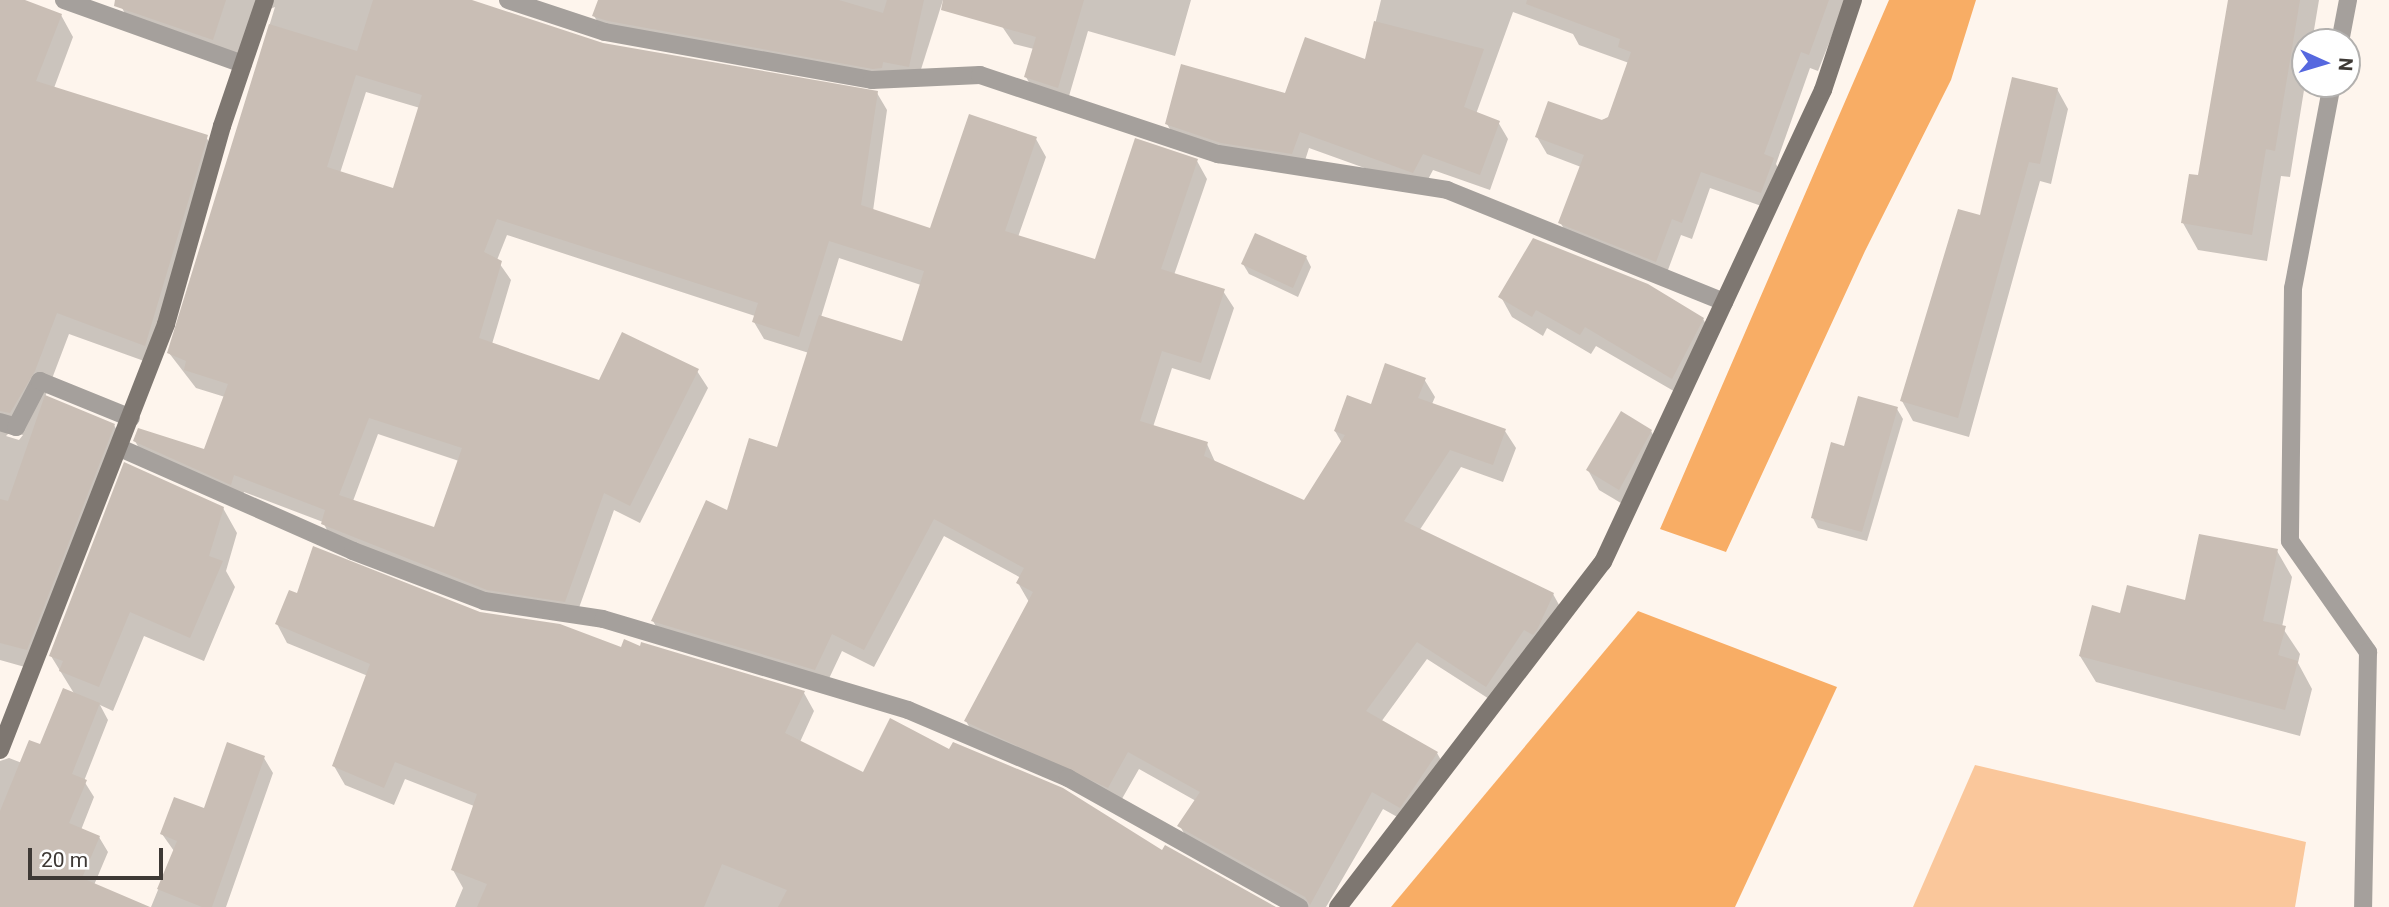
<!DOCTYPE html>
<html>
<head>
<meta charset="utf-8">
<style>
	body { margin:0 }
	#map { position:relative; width:2389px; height:907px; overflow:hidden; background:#fef5ed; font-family:Roboto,sans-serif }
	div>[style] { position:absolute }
	.green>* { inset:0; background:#fac79b }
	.water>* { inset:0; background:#f8ad65 }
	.shadow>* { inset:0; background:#0003 }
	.building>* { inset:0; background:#c9beb5 }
	.street>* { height:18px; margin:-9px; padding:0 9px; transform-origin:9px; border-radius:9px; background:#a5a09c }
	.secondary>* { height:18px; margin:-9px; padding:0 9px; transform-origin:9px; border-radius:9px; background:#7e7771 }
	span { translate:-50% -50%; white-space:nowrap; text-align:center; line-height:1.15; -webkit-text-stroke:5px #fff; paint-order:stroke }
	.north { position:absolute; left:2291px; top:28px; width:70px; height:70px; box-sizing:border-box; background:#fff; border:2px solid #b2b0ae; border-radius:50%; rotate:94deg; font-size:19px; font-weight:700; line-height:28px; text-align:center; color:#3e3935 }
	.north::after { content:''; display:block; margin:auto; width:24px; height:32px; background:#5668df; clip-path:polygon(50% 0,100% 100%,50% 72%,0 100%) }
	.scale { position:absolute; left:28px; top:848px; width:135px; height:32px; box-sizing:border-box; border:4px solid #3e3935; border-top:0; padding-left:9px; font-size:21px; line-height:24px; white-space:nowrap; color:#3e3935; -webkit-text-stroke:5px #fff; paint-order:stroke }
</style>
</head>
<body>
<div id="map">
	<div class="green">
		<i style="clip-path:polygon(1975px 765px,2306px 842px,2295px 907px,1913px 907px)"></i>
	</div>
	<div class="water">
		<i style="clip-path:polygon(1889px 0,1976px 0,1951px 80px,1865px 251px,1726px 552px,1660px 529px)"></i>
		<i style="clip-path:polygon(1638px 611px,1837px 687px,1735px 907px,1391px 907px)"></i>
	</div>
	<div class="shadow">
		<i style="clip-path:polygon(evenodd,0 0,20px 0,61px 15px,73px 37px,54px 88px,206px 137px,219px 158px,158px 366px,69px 334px,45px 397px,114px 425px,126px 447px,39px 671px,0 660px,0 0,10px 432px,23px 435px,19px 440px,6px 436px,10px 432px)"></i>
		<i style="clip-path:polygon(evenodd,125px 0,464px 0,602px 45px,877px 93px,887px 110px,873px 211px,932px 230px,1036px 139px,1046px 157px,1018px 237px,1096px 262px,1197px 161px,1207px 179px,1174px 275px,1223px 291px,1234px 308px,1210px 380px,1172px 368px,1153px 427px,1207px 444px,1216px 464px,1304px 502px,1342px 443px,1335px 431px,1424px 379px,1435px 397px,1432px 404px,1505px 431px,1516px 448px,1503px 482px,1461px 467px,1419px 531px,1553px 594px,1563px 612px,1497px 704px,1427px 659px,1381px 722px,1437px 753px,1447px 771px,1410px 824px,1383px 809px,1326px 907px,1299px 907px,1190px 844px,1180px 826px,1196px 801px,1139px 769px,1119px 804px,976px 739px,966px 721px,1029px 602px,1018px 583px,1021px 578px,944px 536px,874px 667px,842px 651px,825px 687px,663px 639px,653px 621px,778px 449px,809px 353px,764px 339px,754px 322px,755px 316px,507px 235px,497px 260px,511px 280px,492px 344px,600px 382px,697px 371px,708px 388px,640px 523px,614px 510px,575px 619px,498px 607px,333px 542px,323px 522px,244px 492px,241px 501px,145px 459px,135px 441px,205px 451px,225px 397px,196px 388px,169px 353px,275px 7px,267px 10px,247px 64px,132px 26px,122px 8px,125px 0,366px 92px,420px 108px,394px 190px,340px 173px,366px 92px,125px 0,839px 258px,921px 285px,903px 344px,821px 317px,839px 258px,125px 0,378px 434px,459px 461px,436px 529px,353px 501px,378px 434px)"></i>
		<i style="clip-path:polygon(600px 0,943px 0,917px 82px,604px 32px,594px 16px)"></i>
		<i style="clip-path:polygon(984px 0,1191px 0,1175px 56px,1088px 31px,1067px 103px,1035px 93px,1026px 77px,1034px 49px,1014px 44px)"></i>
		<i style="clip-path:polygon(1381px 0,1846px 0,1818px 71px,1810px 68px,1776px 164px,1782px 176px,1770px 209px,1710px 188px,1692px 239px,1681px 235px,1665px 278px,1570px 239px,1560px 222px,1581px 167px,1547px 154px,1537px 137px,1609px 118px,1629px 63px,1579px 45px,1573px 34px,1513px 12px,1476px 114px,1498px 122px,1508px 139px,1490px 190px,1433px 170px,1423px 189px,1309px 148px,1302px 170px,1177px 141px,1167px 124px,1286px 95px,1366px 61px)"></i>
		<i style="clip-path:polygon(2230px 0,2319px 0,2312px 42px,2305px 42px,2305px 84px,2290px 177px,2281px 176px,2267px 261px,2198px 250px,2183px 223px,2200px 177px)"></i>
		<i style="clip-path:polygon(2057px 89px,2068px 109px,2051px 184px,2040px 181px,1969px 437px,1913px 421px,1902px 401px,1981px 217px)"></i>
		<i style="clip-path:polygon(1306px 257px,1311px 267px,1298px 297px,1249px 274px,1243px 264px)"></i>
		<i style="clip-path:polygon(1501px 297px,1703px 319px,1715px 339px,1684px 397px,1596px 346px,1591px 354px,1547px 328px,1543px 336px,1512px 317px)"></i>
		<i style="clip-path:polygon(1897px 409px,1903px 419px,1867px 541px,1818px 528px,1813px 518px,1845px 448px)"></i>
		<i style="clip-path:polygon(1651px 431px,1662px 451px,1631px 509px,1599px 490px,1588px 470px)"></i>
		<i style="clip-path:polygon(223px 508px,237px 533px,226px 571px,235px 587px,204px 661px,144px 636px,113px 711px,100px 705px,108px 720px,84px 781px,94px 797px,81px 830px,99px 837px,108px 852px,94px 885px,147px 907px,0 907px,0 761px,9px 758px,22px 763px,41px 746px,75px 695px,51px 656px)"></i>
		<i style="clip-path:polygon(2277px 551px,2292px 577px,2282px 627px,2300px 654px,2298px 663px,2312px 689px,2300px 736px,2096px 682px,2080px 656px,2121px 615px,2187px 602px)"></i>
		<i style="clip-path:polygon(480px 613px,622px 649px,641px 648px,804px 693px,814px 711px,800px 742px,864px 774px,950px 751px,1275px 907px,455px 907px,463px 888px,453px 870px,474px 806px,405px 779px,394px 805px,345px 785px,334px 766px,368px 676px,287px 643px,277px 624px)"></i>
		<i style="clip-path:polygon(264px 758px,273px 773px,226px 907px,151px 907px,174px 851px,162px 834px,205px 810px)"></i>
	</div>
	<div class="building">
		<i style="clip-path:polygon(0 0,25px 0,62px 14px,36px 81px,208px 135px,145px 346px,57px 313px,35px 371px,10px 413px,0 411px)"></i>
		<i style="clip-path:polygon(115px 0,226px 0,213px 40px,114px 6px)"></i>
		<i style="clip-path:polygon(evenodd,373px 0,472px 0,603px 43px,878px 91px,861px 205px,930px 228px,969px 114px,1037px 137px,1005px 231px,1095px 259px,1135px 138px,1198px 159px,1161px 269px,1225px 289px,1201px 363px,1162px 351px,1140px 421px,1208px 442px,1204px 456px,1304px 500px,1345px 435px,1334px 431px,1347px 395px,1371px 404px,1385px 363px,1426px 378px,1418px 398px,1506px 429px,1493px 465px,1450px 450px,1404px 521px,1554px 593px,1537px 630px,1533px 635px,1524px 630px,1486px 687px,1417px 642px,1366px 711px,1438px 752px,1400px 808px,1372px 792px,1310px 905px,1305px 897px,1177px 826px,1200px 792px,1128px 752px,1108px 788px,964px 721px,1033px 592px,1016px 583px,1024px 568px,934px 519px,864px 650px,832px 634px,815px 670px,651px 621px,706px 500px,727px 510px,749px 438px,777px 447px,819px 315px,902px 341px,924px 271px,829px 241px,799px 337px,752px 322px,758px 303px,497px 219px,484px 252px,502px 261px,479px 338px,599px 380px,622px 332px,699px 369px,630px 506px,604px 493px,565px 602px,487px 590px,321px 524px,325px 510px,234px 475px,231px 485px,133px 441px,138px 428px,204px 449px,228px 384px,184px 370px,186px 361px,167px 353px,269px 24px,357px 51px,373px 0,356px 75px,422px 95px,393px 188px,327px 167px,356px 75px,373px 0,369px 418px,462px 448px,434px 527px,339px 495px,369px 418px)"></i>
		<i style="clip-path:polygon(598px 0,839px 0,883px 13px,887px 0,924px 0,909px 67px,883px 62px,882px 68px,873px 69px,608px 21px,592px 16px)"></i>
		<i style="clip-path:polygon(943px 0,1084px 0,1058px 88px,1024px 77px,1036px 37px,941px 10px)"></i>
		<i style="clip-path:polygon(1527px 0,1829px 0,1809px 55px,1801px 52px,1764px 154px,1774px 158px,1761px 193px,1701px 172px,1682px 223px,1672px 219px,1656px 262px,1558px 223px,1584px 155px,1535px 137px,1548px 101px,1602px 120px,1608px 117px,1631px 52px,1618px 47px,1620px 39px,1526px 4px)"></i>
		<i style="clip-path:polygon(2228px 0,2300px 0,2275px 151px,2266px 149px,2252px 235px,2181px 223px,2189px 174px,2198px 175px)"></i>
		<i style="clip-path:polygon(1374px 21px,1484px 49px,1464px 107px,1500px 121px,1480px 175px,1423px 154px,1413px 173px,1300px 132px,1292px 154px,1221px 143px,1165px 124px,1181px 64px,1285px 93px,1305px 37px,1365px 59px)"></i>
		<i style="clip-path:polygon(2012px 77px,2058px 88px,2040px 164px,2029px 162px,1958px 418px,1900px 401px,1958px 209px,1980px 215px)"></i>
		<i style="clip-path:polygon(1255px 233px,1307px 256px,1293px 288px,1241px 264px)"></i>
		<i style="clip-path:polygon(1533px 238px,1648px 284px,1704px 318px,1672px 379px,1585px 327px,1580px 335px,1536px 310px,1532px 317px,1498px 297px)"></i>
		<i style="clip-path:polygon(45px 395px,115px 424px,27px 650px,0 643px,0 499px,8px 501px)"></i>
		<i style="clip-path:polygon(1858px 396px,1898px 407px,1862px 532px,1811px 518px,1831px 442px,1844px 446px)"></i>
		<i style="clip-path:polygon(1621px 411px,1652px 430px,1619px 490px,1586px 470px)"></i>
		<i style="clip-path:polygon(124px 462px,224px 507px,209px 556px,223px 561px,190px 638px,130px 612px,99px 687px,59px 671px,63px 661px,49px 656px)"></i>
		<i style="clip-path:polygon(2199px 534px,2278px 549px,2263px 621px,2286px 626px,2278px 655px,2298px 661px,2285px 710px,2079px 656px,2092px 605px,2120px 613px,2127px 585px,2185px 600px)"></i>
		<i style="clip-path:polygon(313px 546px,480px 612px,560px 624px,621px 647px,624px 639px,640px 646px,641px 642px,805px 691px,785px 733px,863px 772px,890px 718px,949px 749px,953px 742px,1063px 788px,1162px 850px,1165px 845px,1276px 907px,778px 907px,787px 890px,722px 864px,704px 907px,477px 907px,487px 884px,451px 870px,477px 794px,395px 762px,384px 788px,332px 766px,370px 664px,275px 624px,289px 590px,297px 593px)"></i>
		<i style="clip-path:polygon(63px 688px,100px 703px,72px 774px,87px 780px,69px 823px,100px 836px,82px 878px,150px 907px,0 907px,0 811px,29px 740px,40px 744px)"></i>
		<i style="clip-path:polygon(227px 742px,265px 756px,212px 907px,202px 907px,157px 889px,177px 841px,160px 834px,174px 797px,204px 808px)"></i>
	</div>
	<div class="street">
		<i style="left:64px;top:0;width:190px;rotate:19.7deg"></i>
		<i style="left:508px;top:0;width:102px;rotate:18.3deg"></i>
		<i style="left:605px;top:32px;width:271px;rotate:10.2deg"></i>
		<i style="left:872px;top:80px;width:108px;rotate:-2.7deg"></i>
		<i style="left:980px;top:75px;width:251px;rotate:18.4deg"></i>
		<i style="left:1218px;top:154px;width:232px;rotate:8.9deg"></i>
		<i style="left:1447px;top:190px;width:299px;rotate:22deg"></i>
		<i style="left:2340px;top:42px;width:43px;rotate:-79.2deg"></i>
		<i style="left:2332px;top:84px;width:208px;rotate:100.8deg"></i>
		<i style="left:2293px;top:288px;width:253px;rotate:90.7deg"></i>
		<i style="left:2290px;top:541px;width:136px;rotate:54.9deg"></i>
		<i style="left:2368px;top:652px;width:255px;rotate:91.1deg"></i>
		<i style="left:0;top:422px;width:17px;rotate:17deg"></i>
		<i style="left:16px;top:427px;width:52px;rotate:-62.4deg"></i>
		<i style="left:40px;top:381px;width:98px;rotate:22.1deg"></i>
		<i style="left:120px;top:448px;width:255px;rotate:23.8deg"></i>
		<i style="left:353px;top:551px;width:140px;rotate:20.9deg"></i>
		<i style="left:484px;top:601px;width:120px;rotate:8.6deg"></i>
		<i style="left:603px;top:619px;width:318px;rotate:16.6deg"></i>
		<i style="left:908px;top:710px;width:174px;rotate:23deg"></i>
		<i style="left:1068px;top:778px;width:265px;rotate:29.2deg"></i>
	</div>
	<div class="secondary">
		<i style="left:0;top:750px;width:457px;rotate:-68.7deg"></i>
		<i style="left:166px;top:324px;width:206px;rotate:-74.2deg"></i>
		<i style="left:222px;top:126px;width:133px;rotate:-71.2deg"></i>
		<i style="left:1338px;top:907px;width:435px;rotate:-52.5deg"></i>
		<i style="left:1603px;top:562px;width:521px;rotate:-65.01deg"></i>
		<i style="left:1823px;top:90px;width:95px;rotate:-71.6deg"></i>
	</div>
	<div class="north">N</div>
	<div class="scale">20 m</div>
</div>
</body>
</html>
